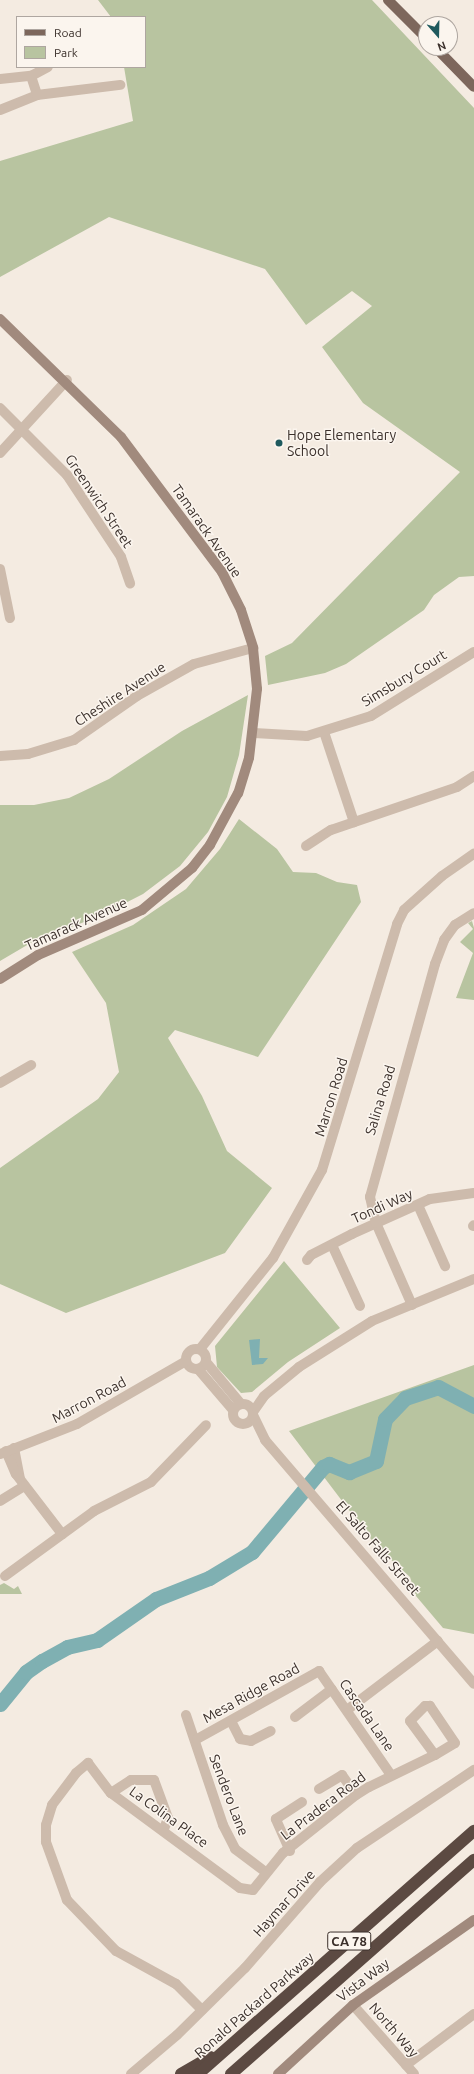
<!DOCTYPE html>
<html>
<head>
<meta charset="utf-8">
<style>
	body { margin:0 }
	#map { position:relative; width:474px; height:2074px; overflow:hidden; background:#f4ebe1; font-family:Ubuntu,sans-serif }
	div>[style] { position:absolute }
	.green>* { inset:0; background:#b8c4a0 }
	.water>* { inset:0; background:#7fb0b2 }
	.river>* { height:15px; margin:-7.5px; padding:0 7.5px; transform-origin:7.5px; border-radius:7.5px; background:#7fb0b2 }
	.minor>* { height:10px; margin:-5px; padding:0 5px; transform-origin:5px; border-radius:5px; background:#cdbbac }
	.tertiary>* { height:10px; margin:-5px; padding:0 5px; transform-origin:5px; border-radius:5px; background:#cdbbac }
	.tertiary>.ring { margin:-5px; padding:0; box-sizing:content-box; background:none; border:10px solid #cdbbac; border-radius:50% }
	.secondary>* { height:10px; margin:-5px; padding:0 5px; transform-origin:5px; border-radius:5px; background:#a18a7d }
	.primary>* { height:10px; margin:-5px; padding:0 5px; transform-origin:5px; border-radius:5px; background:#7d675c }
	.motorway>* { height:12px; margin:-6px; padding:0 6px; transform-origin:6px; border-radius:6px; background:#5c4a42 }
	.dots>* { width:11px; height:11px; translate:-50% -50%; box-sizing:border-box; border:2px solid #fbf5ee; border-radius:50% }
	span { translate:-50% -50%; white-space:nowrap; text-align:center; line-height:1.15; -webkit-text-stroke:3px #fbf5ee; paint-order:stroke }
	.shield-label span { padding:1px 3px; background:#fbf5ee; border:1px solid; border-radius:3px; -webkit-text-stroke-width:0 }
	.shield-label { font-size:13px; color:#3b302b; font-weight:700 }
	.poi-label { font-size:14px; color:#3b302b }
	.left { translate:0 -50%; text-align:left }
	.street-label { font-size:14px; color:#3b302b }
	.legend { position:absolute; left:16px; top:16px; width:130px; height:52px; box-sizing:border-box; background:#fbf5ee; border:1px solid #aea6a0; margin:0; padding:5px 7px; list-style:none; font-size:12px; color:#3b302b }
	.legend li { display:flex; align-items:center; gap:8px; height:20px }
	.legend b { width:20px; border:1px solid #aea6a0 }
	.north { position:absolute; left:418px; top:16px; width:40px; height:40px; box-sizing:border-box; background:#fbf5ee; border:1px solid #aea6a0; border-radius:50%; rotate:160deg; font-size:11px; font-weight:700; line-height:16px; text-align:center; color:#3b302b }
	.north::after { content:''; display:block; margin:auto; width:14px; height:18px; background:#1f5a5e; clip-path:polygon(50% 0,100% 100%,50% 72%,0 100%) }
</style>
</head>
<body>
<div id="map">
	<div class="green">
		<i style="clip-path:polygon(98px 0,372px 0,474px 108px,474px 576px,459px 577px,434px 595px,424px 610px,346px 664px,325px 673px,268px 685px,265px 656px,292px 643px,460px 472px,363px 403px,322px 347px,372px 306px,352px 291px,306px 325px,265px 269px,109px 217px,0 277px,0 161px,133px 121px,124px 67px,145px 67px,145px 17px,111px 17px)"></i>
		<i style="clip-path:polygon(248px 695px,239px 755px,227px 797px,208px 832px,180px 866px,143px 894px,100px 916px,34px 941px,0 961px,0 805px,34px 805px,69px 798px,109px 779px,182px 731px)"></i>
		<i style="clip-path:polygon(239px 819px,277px 849px,293px 872px,316px 873px,337px 882px,357px 885px,361px 902px,258px 1057px,175px 1030px,168px 1038px,202px 1096px,227px 1151px,272px 1188px,225px 1253px,66px 1313px,0 1284px,0 1168px,98px 1099px,119px 1072px,106px 1003px,72px 952px,133px 925px,186px 889px,220px 849px)"></i>
		<i style="clip-path:polygon(472px 921px,474px 928px,474px 1000px,456px 998px,473px 953px,460px 942px,473px 929px,468px 923px)"></i>
		<i style="clip-path:polygon(284px 1261px,340px 1328px,288px 1362px,252px 1392px,241px 1393px,217px 1367px,215px 1346px)"></i>
		<i style="clip-path:polygon(474px 1365px,474px 1634px,443px 1628px,416px 1596px,410px 1577px,377px 1547px,289px 1431px)"></i>
		<i style="clip-path:polygon(4px 1583px,14px 1589px,18px 1586px,22px 1594px,0 1594px,0 1585px)"></i>
	</div>
	<div class="water">
		<i style="clip-path:polygon(260px 1339px,259px 1358px,268px 1358px,263px 1364px,252px 1365px,249px 1340px)"></i>
	</div>
	<div class="river">
		<i style="left:0;top:1704px;width:41px;rotate:-50.9deg"></i>
		<i style="left:26px;top:1672px;width:19px;rotate:-35deg"></i>
		<i style="left:42px;top:1661px;width:29px;rotate:-29deg"></i>
		<i style="left:67px;top:1647px;width:31px;rotate:-13deg"></i>
		<i style="left:97px;top:1640px;width:72px;rotate:-34.8deg"></i>
		<i style="left:156px;top:1599px;width:57px;rotate:-21.6deg"></i>
		<i style="left:209px;top:1578px;width:50px;rotate:-31.2deg"></i>
		<i style="left:252px;top:1552px;width:111px;rotate:-50.1deg"></i>
		<i style="left:323px;top:1467px;width:7px;rotate:-27deg"></i>
		<i style="left:329px;top:1464px;width:22px;rotate:22deg"></i>
		<i style="left:349px;top:1472px;width:29px;rotate:-22deg"></i>
		<i style="left:376px;top:1461px;width:43px;rotate:-77.9deg"></i>
		<i style="left:385px;top:1419px;width:29px;rotate:-46deg"></i>
		<i style="left:405px;top:1398px;width:35px;rotate:-18deg"></i>
		<i style="left:438px;top:1387px;width:41px;rotate:27.8deg"></i>
	</div>
	<div class="minor">
		<i style="left:31px;top:76px;width:20px;rotate:72deg"></i>
		<i style="left:0;top:79px;width:31px;rotate:-6deg"></i>
		<i style="left:31px;top:76px;width:19px;rotate:-28deg"></i>
		<i style="left:0;top:110px;width:40px;rotate:-22deg"></i>
		<i style="left:37px;top:95px;width:84px;rotate:-6.9deg"></i>
		<i style="left:0;top:408px;width:95px;rotate:45deg"></i>
		<i style="left:67px;top:475px;width:98px;rotate:56.6deg"></i>
		<i style="left:121px;top:557px;width:28px;rotate:71deg"></i>
		<i style="left:0;top:453px;width:99px;rotate:-47.5deg"></i>
		<i style="left:0;top:569px;width:50px;rotate:78.5deg"></i>
		<i style="left:324px;top:732px;width:95px;rotate:71.6deg"></i>
		<i style="left:254px;top:733px;width:53px;rotate:3.2deg"></i>
		<i style="left:307px;top:736px;width:67px;rotate:-17.4deg"></i>
		<i style="left:371px;top:716px;width:121px;rotate:-31.9deg"></i>
		<i style="left:0;top:756px;width:28px;rotate:-4deg"></i>
		<i style="left:28px;top:754px;width:48px;rotate:-16.9deg"></i>
		<i style="left:74px;top:740px;width:77px;rotate:-34.9deg"></i>
		<i style="left:137px;top:696px;width:65px;rotate:-29.3deg"></i>
		<i style="left:194px;top:664px;width:61px;rotate:-15.2deg"></i>
		<i style="left:306px;top:846px;width:30px;rotate:-33deg"></i>
		<i style="left:331px;top:830px;width:133px;rotate:-18.8deg"></i>
		<i style="left:457px;top:787px;width:20px;rotate:-33deg"></i>
		<i style="left:0;top:1083px;width:36px;rotate:-30deg"></i>
		<i style="left:418px;top:1205px;width:67px;rotate:66.1deg"></i>
		<i style="left:473px;top:1226px;width:1px;rotate:-45deg"></i>
		<i style="left:332px;top:1245px;width:67px;rotate:65.3deg"></i>
		<i style="left:307px;top:1260px;width:6px;rotate:-51deg"></i>
		<i style="left:311px;top:1255px;width:46px;rotate:-27.1deg"></i>
		<i style="left:352px;top:1234px;width:85px;rotate:-24.2deg"></i>
		<i style="left:430px;top:1199px;width:44px;rotate:-7.8deg"></i>
		<i style="left:412px;top:1305px;width:90px;rotate:-113.7deg"></i>
		<i style="left:376px;top:1223px;width:27px;rotate:-103deg"></i>
		<i style="left:370px;top:1197px;width:242px;rotate:-74.4deg"></i>
		<i style="left:435px;top:964px;width:26px;rotate:-69deg"></i>
		<i style="left:444px;top:940px;width:19px;rotate:-54deg"></i>
		<i style="left:455px;top:925px;width:22px;rotate:-32deg"></i>
		<i style="left:14px;top:1448px;width:31px;rotate:79deg"></i>
		<i style="left:6px;top:1451px;width:25px;rotate:67deg"></i>
		<i style="left:16px;top:1474px;width:76px;rotate:52.5deg"></i>
		<i style="left:0;top:1501px;width:28px;rotate:-32deg"></i>
		<i style="left:5px;top:1576px;width:110px;rotate:-36.1deg"></i>
		<i style="left:94px;top:1511px;width:64px;rotate:-27deg"></i>
		<i style="left:151px;top:1482px;width:79px;rotate:-46deg"></i>
		<i style="left:347px;top:1710px;width:114px;rotate:-37.2deg"></i>
		<i style="left:186px;top:1715px;width:116px;rotate:71.4deg"></i>
		<i style="left:223px;top:1825px;width:27px;rotate:63deg"></i>
		<i style="left:235px;top:1849px;width:38px;rotate:37deg"></i>
		<i style="left:295px;top:1717px;width:46px;rotate:-37.1deg"></i>
		<i style="left:231px;top:1721px;width:20px;rotate:63deg"></i>
		<i style="left:240px;top:1739px;width:11px;rotate:10deg"></i>
		<i style="left:251px;top:1741px;width:22px;rotate:-27deg"></i>
		<i style="left:197px;top:1739px;width:140px;rotate:-29.1deg"></i>
		<i style="left:319px;top:1671px;width:126px;rotate:55.3deg"></i>
		<i style="left:319px;top:1789px;width:27px;rotate:-31deg"></i>
		<i style="left:342px;top:1775px;width:24px;rotate:55deg"></i>
		<i style="left:111px;top:1793px;width:24px;rotate:-33deg"></i>
		<i style="left:131px;top:1780px;width:23px"></i>
		<i style="left:154px;top:1780px;width:40px;rotate:69.8deg"></i>
		<i style="left:168px;top:1818px;width:12px;rotate:110deg"></i>
		<i style="left:290px;top:1851px;width:35px;rotate:-114deg"></i>
		<i style="left:276px;top:1819px;width:31px;rotate:-33deg"></i>
		<i style="left:353px;top:2005px;width:92px;rotate:48.5deg"></i>
		<i style="left:202px;top:2010px;width:37px;rotate:-135deg"></i>
		<i style="left:176px;top:1984px;width:68px;rotate:-151.2deg"></i>
		<i style="left:116px;top:1951px;width:71px;rotate:-133.9deg"></i>
		<i style="left:67px;top:1900px;width:62px;rotate:-109.9deg"></i>
		<i style="left:46px;top:1842px;width:17px;rotate:-90deg"></i>
		<i style="left:46px;top:1825px;width:21px;rotate:-73deg"></i>
		<i style="left:52px;top:1805px;width:40px;rotate:-53deg"></i>
		<i style="left:76px;top:1773px;width:16px;rotate:-40deg"></i>
		<i style="left:88px;top:1763px;width:38px;rotate:53deg"></i>
		<i style="left:111px;top:1793px;width:160px;rotate:36.4deg"></i>
		<i style="left:240px;top:1888px;width:13px;rotate:9deg"></i>
		<i style="left:253px;top:1890px;width:48px;rotate:-51deg"></i>
		<i style="left:283px;top:1853px;width:93px;rotate:-38.5deg"></i>
		<i style="left:356px;top:1795px;width:15px;rotate:-32deg"></i>
		<i style="left:369px;top:1787px;width:73px;rotate:-25.9deg"></i>
		<i style="left:435px;top:1755px;width:23px;rotate:-31deg"></i>
		<i style="left:455px;top:1743px;width:45px;rotate:-124deg"></i>
		<i style="left:430px;top:1706px;width:5px;rotate:180deg"></i>
		<i style="left:425px;top:1706px;width:21px;rotate:135deg"></i>
		<i style="left:410px;top:1721px;width:42px;rotate:53.7deg"></i>
		<i style="left:406px;top:2065px;width:85px;rotate:-36.9deg"></i>
	</div>
	<div class="tertiary">
		<i class="ring" style="left:186px;top:1349px;width:10px;height:10px"></i>
		<i style="left:200px;top:1349px;width:117px;rotate:-51.3deg"></i>
		<i style="left:273px;top:1258px;width:101px;rotate:-60.9deg"></i>
		<i style="left:322px;top:1170px;width:257px;rotate:-73deg"></i>
		<i style="left:397px;top:924px;width:16px;rotate:-63deg"></i>
		<i style="left:404px;top:910px;width:51px;rotate:-41.8deg"></i>
		<i style="left:442px;top:876px;width:39px;rotate:-35deg"></i>
		<i style="left:206px;top:1362px;width:55px;rotate:50.2deg"></i>
		<i style="left:198px;top:1369px;width:54px;rotate:49.5deg"></i>
		<i class="ring" style="left:233px;top:1404px;width:10px;height:10px"></i>
		<i style="left:253px;top:1412px;width:19px;rotate:-55deg"></i>
		<i style="left:264px;top:1396px;width:45px;rotate:-39.6deg"></i>
		<i style="left:299px;top:1367px;width:86px;rotate:-32.2deg"></i>
		<i style="left:372px;top:1321px;width:110px;rotate:-22.4deg"></i>
		<i style="left:253px;top:1415px;width:28px;rotate:64deg"></i>
		<i style="left:265px;top:1440px;width:321px;rotate:49.4deg"></i>
		<i style="left:0;top:1454px;width:83px;rotate:-21.3deg"></i>
		<i style="left:77px;top:1424px;width:126px;rotate:-30deg"></i>
		<i style="left:131px;top:2074px;width:60px;rotate:-40.3deg"></i>
		<i style="left:177px;top:2035px;width:95px;rotate:-44.6deg"></i>
		<i style="left:245px;top:1968px;width:114px;rotate:-48.9deg"></i>
		<i style="left:320px;top:1882px;width:50px;rotate:-42.6deg"></i>
		<i style="left:357px;top:1848px;width:141px;rotate:-33.7deg"></i>
	</div>
	<div class="secondary">
		<i style="left:0;top:319px;width:169px;rotate:44.3deg"></i>
		<i style="left:121px;top:437px;width:169px;rotate:53.2deg"></i>
		<i style="left:222px;top:572px;width:42px;rotate:63.4deg"></i>
		<i style="left:241px;top:610px;width:40px;rotate:72deg"></i>
		<i style="left:253px;top:648px;width:41px;rotate:84.4deg"></i>
		<i style="left:257px;top:689px;width:69px;rotate:96.6deg"></i>
		<i style="left:249px;top:758px;width:37px;rotate:107deg"></i>
		<i style="left:238px;top:793px;width:59px;rotate:118.3deg"></i>
		<i style="left:210px;top:845px;width:29px;rotate:128deg"></i>
		<i style="left:192px;top:868px;width:65px;rotate:140deg"></i>
		<i style="left:142px;top:910px;width:113px;rotate:156.6deg"></i>
		<i style="left:38px;top:955px;width:45px;rotate:147.7deg"></i>
		<i style="left:278px;top:2074px;width:102px;rotate:-42.6deg"></i>
		<i style="left:353px;top:2005px;width:148px;rotate:-35.1deg"></i>
	</div>
	<div class="primary">
		<i style="left:388px;top:0;width:54px;rotate:45deg"></i>
		<i style="left:436px;top:48px;width:54px;rotate:45.7deg"></i>
	</div>
	<div class="motorway">
		<i style="left:181px;top:2074px;width:34px;rotate:-30deg"></i>
		<i style="left:198px;top:2074px;width:368px;rotate:-41.4deg"></i>
		<i style="left:231px;top:2074px;width:324px;rotate:-41.4deg"></i>
	</div>
	<div class="dots">
		<i style="left:279px;top:443px;background:#1f5a5e"></i>
	</div>
	<div class="shield-label">
		<span style="left:349px;top:1941px">CA 78</span>
	</div>
	<div class="poi-label">
		<span class="left" style="left:287px;top:443px">Hope Elementary<br>School</span>
	</div>
	<div class="street-label">
		<span style="left:99px;top:501px;rotate:56deg">Greenwich Street</span>
		<span style="left:207px;top:531px;rotate:55deg">Tamarack Avenue</span>
		<span style="left:404px;top:678px;rotate:-31deg">Simsbury Court</span>
		<span style="left:120px;top:694px;rotate:-33deg">Cheshire Avenue</span>
		<span style="left:76px;top:924px;rotate:-24deg">Tamarack Avenue</span>
		<span style="left:331px;top:1097px;rotate:-73deg">Marron Road</span>
		<span style="left:380px;top:1100px;rotate:-73deg">Salina Road</span>
		<span style="left:382px;top:1206px;rotate:-24deg">Tondi Way</span>
		<span style="left:89px;top:1400px;rotate:-28deg">Marron Road</span>
		<span style="left:378px;top:1548px;rotate:49deg">El Salto Falls Street</span>
		<span style="left:251px;top:1693px;rotate:-29deg">Mesa Ridge Road</span>
		<span style="left:367px;top:1715px;rotate:55deg">Cascada Lane</span>
		<span style="left:229px;top:1795px;rotate:69deg">Sendero Lane</span>
		<span style="left:323px;top:1806px;rotate:-37deg">La Pradera Road</span>
		<span style="left:169px;top:1817px;rotate:36deg">La Colina Place</span>
		<span style="left:284px;top:1903px;rotate:-48deg">Haymar Drive</span>
		<span style="left:363px;top:1980px;rotate:-37deg">Vista Way</span>
		<span style="left:254px;top:2005px;rotate:-41deg">Ronald Packard Parkway</span>
		<span style="left:394px;top:2030px;rotate:49deg">North Way</span>
	</div>
	<ul class="legend">
	<li><b style="height:5px;background:#7d675c"></b>Road</li>
	<li><b style="height:11px;background:#b8c4a0"></b>Park</li>
	</ul>
	<div class="north">N</div>
</div>
</body>
</html>
